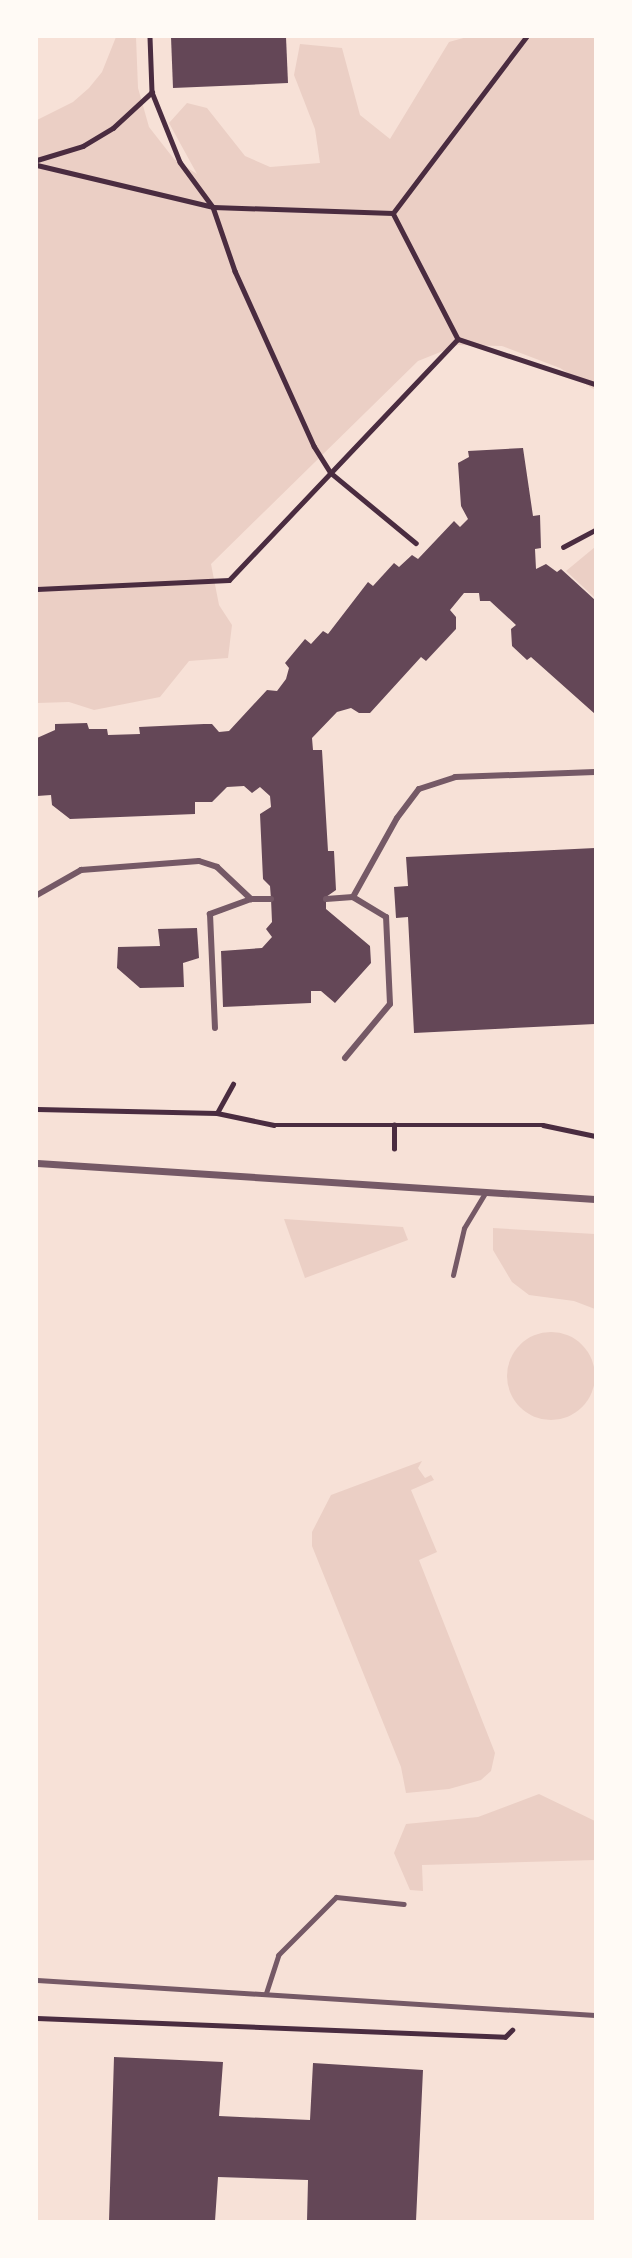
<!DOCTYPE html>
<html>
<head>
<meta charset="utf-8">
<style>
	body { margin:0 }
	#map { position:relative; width:632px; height:2258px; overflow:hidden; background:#f7e1d7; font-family:Cabin,sans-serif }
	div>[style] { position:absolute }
	.green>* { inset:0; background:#ebcfc5 }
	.round { border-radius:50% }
	.building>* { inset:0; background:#644757 }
	.path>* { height:4.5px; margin:-2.25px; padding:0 2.25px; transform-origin:2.25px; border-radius:2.25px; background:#4a2c40 }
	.service>* { height:5px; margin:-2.5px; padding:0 2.5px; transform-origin:2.5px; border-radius:2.5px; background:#755966 }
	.pedestrian>* { height:6px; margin:-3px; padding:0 3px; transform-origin:3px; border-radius:3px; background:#755966 }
	.minor>* { height:7px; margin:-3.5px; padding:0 3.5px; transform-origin:3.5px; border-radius:3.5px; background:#755966 }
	span { translate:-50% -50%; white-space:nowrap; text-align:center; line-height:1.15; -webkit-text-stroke:5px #fffaf5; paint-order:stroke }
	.frame { position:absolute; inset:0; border:38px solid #fffaf5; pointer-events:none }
</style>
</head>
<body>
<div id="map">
	<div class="green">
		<i style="clip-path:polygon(116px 37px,136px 37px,138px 88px,149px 127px,174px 159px,197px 174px,169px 123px,187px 103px,207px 108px,245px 156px,270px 167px,320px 163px,315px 129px,294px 75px,300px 44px,342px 48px,360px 115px,390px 139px,449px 42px,467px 37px,595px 37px,595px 390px,560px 368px,502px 346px,458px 345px,418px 361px,211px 564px,219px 605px,232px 625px,228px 658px,189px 661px,160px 697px,94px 710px,69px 702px,37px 703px,37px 120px,73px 102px,89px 88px,102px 72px)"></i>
		<i style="clip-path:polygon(595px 547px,595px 598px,566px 571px)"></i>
		<i style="clip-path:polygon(284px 1219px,403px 1227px,408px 1240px,305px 1278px)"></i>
		<i style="clip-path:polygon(493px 1228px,595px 1234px,595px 1309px,574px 1301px,529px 1295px,512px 1282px,493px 1250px)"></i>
		<i class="round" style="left:507px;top:1332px;width:88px;height:88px"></i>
		<i style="clip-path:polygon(422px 1461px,418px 1468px,425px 1478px,431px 1475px,434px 1480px,411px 1490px,437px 1552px,419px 1560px,495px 1753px,491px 1771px,481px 1780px,449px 1789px,406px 1793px,401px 1767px,312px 1546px,312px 1532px,331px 1495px)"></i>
		<i style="clip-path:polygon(539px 1794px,595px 1821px,595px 1860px,422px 1865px,423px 1891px,410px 1890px,394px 1853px,406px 1824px,478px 1817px)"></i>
	</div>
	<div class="building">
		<i style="clip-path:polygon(171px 37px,286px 37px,288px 83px,173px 88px)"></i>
		<i style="clip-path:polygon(523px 448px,533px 516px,540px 515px,541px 548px,535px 549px,536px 569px,546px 564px,557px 572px,561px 569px,595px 600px,595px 714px,531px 657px,527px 660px,512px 646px,511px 629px,516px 625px,490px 601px,480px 601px,479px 593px,464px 593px,450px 610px,456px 617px,456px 629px,426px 661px,421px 657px,370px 713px,359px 713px,351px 708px,337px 712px,312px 738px,313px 750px,322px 750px,328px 851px,334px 851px,336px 890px,326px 897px,326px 909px,370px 946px,371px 963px,335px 1003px,321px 991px,311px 991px,311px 1003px,223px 1007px,221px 951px,262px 948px,272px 937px,266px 929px,272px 922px,271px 899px,270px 886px,263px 879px,260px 814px,271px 807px,270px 796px,260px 787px,252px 793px,244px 786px,227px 787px,212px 802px,195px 802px,195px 814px,70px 819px,52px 805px,51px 795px,37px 796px,37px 738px,55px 730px,55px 724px,87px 723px,89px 729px,107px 729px,108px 735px,140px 734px,139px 727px,204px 724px,212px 724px,219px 732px,229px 731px,267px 690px,277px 691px,286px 679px,289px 668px,285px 663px,305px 639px,311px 644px,323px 631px,328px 634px,368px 582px,373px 586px,394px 563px,399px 567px,412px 555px,418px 559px,454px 521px,460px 527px,468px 519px,461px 506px,458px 463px,469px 457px,468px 451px)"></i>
		<i style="clip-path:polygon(595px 848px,595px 1024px,414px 1033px,408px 917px,396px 918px,394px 887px,408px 886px,406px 857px)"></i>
		<i style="clip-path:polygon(197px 928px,199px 958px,183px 963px,184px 987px,140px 988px,117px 968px,118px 947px,160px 946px,158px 929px)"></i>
		<i style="clip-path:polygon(114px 2057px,223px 2062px,219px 2116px,310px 2120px,313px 2063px,423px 2070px,416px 2221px,307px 2221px,308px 2180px,218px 2177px,215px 2221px,109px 2221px)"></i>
	</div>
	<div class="path">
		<i style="left:150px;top:37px;width:55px;rotate:87.9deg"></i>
		<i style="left:152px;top:92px;width:75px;rotate:68.2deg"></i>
		<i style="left:180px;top:162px;width:56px;rotate:53.7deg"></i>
		<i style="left:213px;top:207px;width:68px;rotate:71deg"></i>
		<i style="left:235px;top:271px;width:192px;rotate:65.7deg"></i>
		<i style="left:314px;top:446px;width:32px;rotate:58deg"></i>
		<i style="left:331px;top:473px;width:110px;rotate:39.5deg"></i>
		<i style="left:37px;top:160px;width:48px;rotate:-16.9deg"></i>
		<i style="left:83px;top:146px;width:35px;rotate:-31deg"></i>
		<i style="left:113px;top:128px;width:53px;rotate:-42.7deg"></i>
		<i style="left:37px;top:165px;width:181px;rotate:13.4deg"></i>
		<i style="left:213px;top:207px;width:180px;rotate:1.9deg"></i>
		<i style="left:393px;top:213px;width:142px;rotate:62.7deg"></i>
		<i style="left:458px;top:339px;width:144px;rotate:18.2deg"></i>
		<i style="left:393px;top:213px;width:221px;rotate:-52.9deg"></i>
		<i style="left:563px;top:547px;width:36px;rotate:-28deg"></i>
		<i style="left:37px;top:589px;width:192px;rotate:-2.7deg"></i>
		<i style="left:229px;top:580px;width:332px;rotate:-46.5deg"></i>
		<i style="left:37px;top:1109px;width:180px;rotate:1.3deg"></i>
		<i style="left:217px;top:1113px;width:58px;rotate:11.9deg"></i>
		<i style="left:274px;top:1125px;width:269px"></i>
		<i style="left:543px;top:1125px;width:53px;rotate:11.9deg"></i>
		<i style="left:217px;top:1113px;width:33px;rotate:-61deg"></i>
		<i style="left:394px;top:1149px;width:24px;rotate:-90deg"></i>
		<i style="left:37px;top:2018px;width:468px;rotate:2.3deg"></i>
		<i style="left:505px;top:2037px;width:10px;rotate:-45deg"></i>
	</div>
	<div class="service">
		<i style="left:453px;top:1275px;width:48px;rotate:-76.8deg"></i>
		<i style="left:464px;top:1228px;width:41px;rotate:-59deg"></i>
		<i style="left:37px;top:1980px;width:559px;rotate:3.59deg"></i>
		<i style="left:266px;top:1993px;width:40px;rotate:-72deg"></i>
		<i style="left:278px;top:1955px;width:82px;rotate:-45deg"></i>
		<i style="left:336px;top:1897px;width:68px;rotate:5.9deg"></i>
	</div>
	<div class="pedestrian">
		<i style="left:37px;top:895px;width:51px;rotate:-29.6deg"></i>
		<i style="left:81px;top:870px;width:118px;rotate:-4.4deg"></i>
		<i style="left:199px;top:861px;width:19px;rotate:18deg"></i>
		<i style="left:217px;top:867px;width:47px;rotate:43.3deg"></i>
		<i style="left:251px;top:899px;width:44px;rotate:159.9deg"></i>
		<i style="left:210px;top:914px;width:114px;rotate:87.5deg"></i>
		<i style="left:251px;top:899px;width:20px"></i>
		<i style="left:326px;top:899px;width:27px;rotate:-4deg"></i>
		<i style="left:345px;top:1058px;width:70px;rotate:-50.2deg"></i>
		<i style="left:390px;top:1004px;width:87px;rotate:-92.6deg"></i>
		<i style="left:386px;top:917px;width:39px;rotate:-149deg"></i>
		<i style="left:353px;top:897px;width:90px;rotate:-60.9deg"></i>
		<i style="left:397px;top:818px;width:36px;rotate:-53deg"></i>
		<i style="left:419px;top:789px;width:38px;rotate:-18deg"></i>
		<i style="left:455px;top:777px;width:140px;rotate:-2deg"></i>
	</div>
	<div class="minor">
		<i style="left:37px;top:1163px;width:559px;rotate:3.69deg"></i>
	</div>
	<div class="frame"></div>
</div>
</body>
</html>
